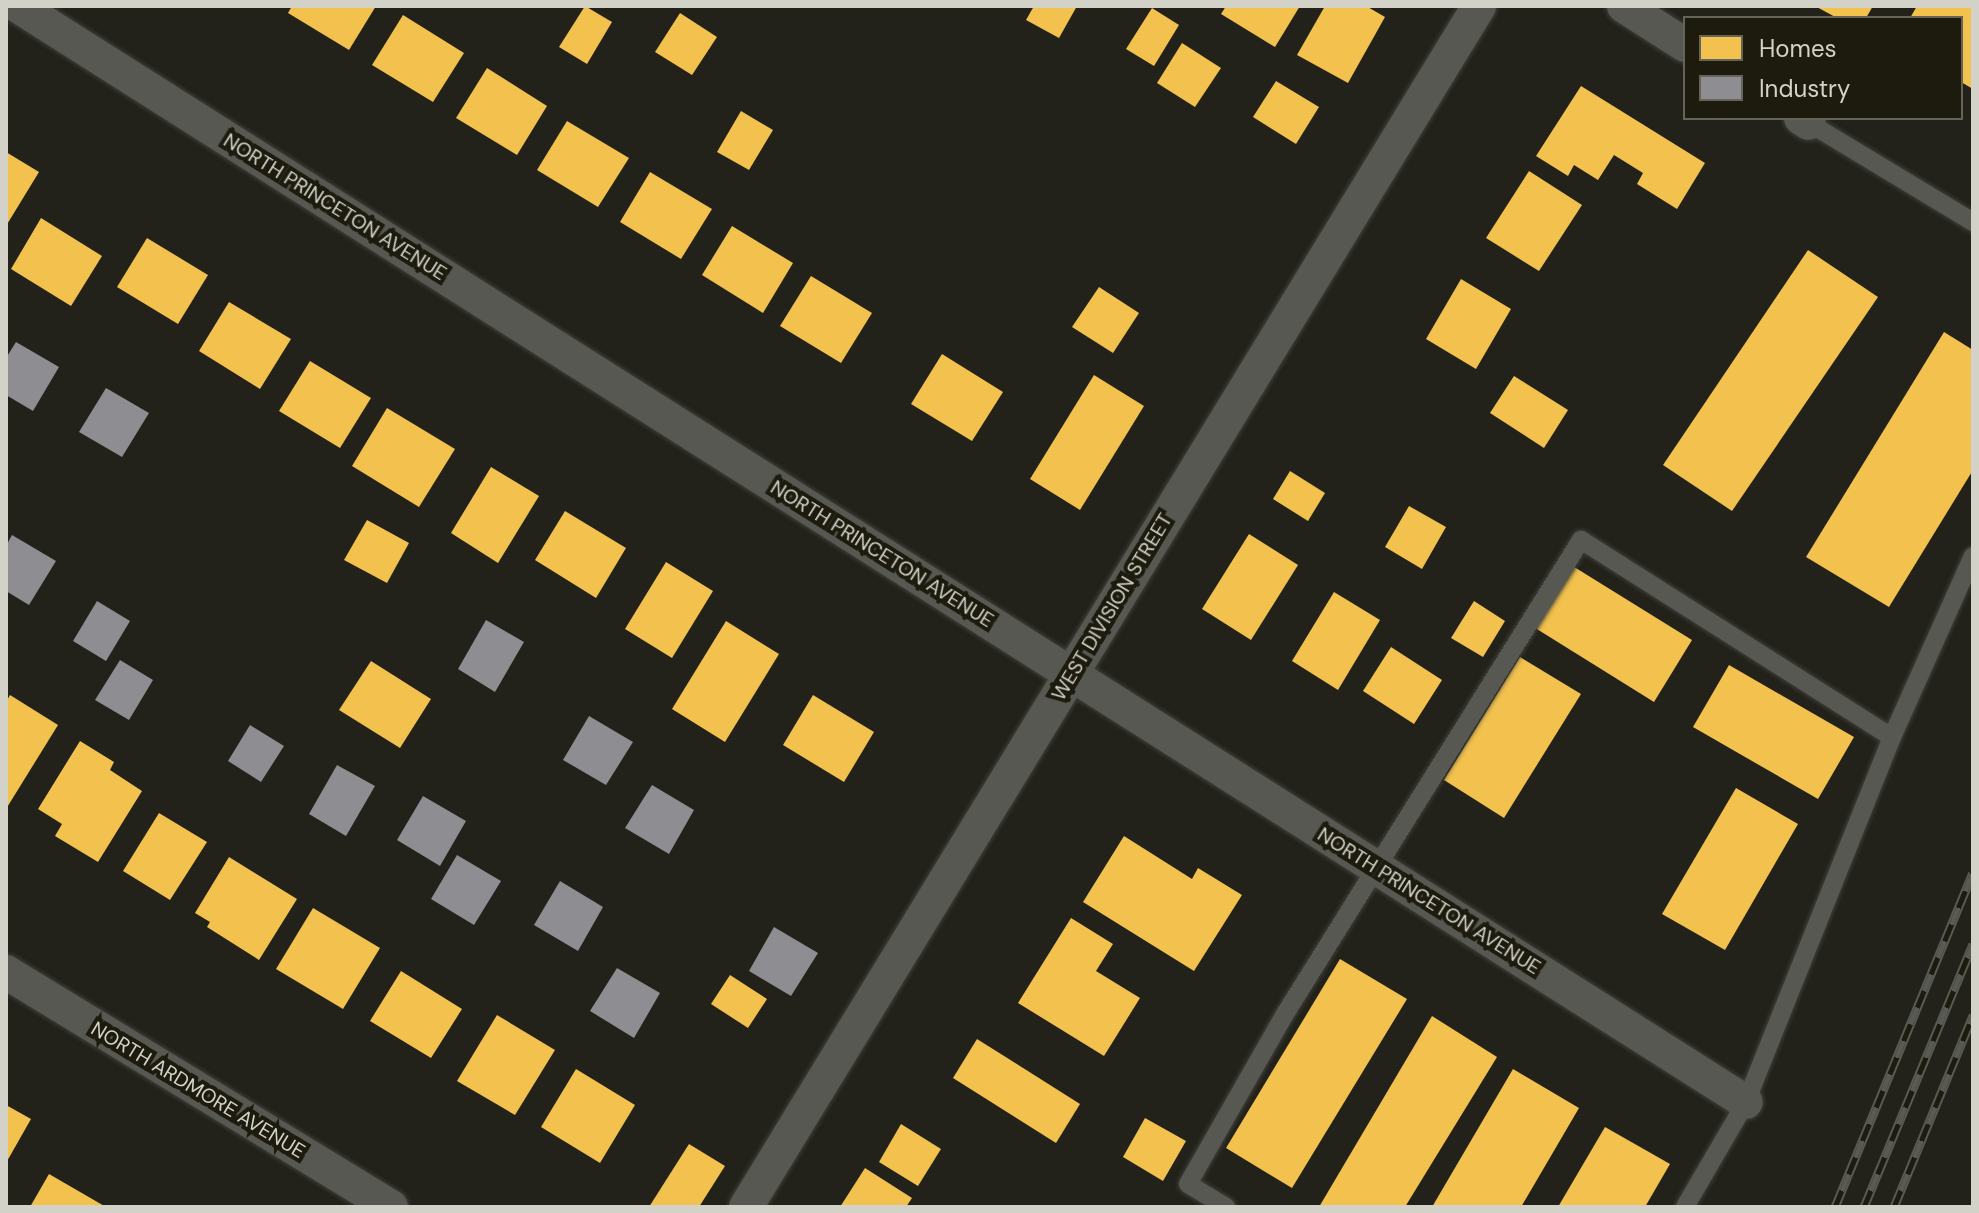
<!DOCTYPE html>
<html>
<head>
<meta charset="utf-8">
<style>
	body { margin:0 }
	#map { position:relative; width:1979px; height:1213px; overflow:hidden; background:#22221a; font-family:"DM Sans",sans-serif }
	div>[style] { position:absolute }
	.homes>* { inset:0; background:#f2c14e }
	.industry>* { inset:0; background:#8d8d92 }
	.roads { filter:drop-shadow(0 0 2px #3f3f39) drop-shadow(0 0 2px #3f3f39) }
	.lane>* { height:18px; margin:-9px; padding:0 9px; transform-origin:9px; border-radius:9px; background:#585853 }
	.street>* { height:34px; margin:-17px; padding:0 17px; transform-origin:17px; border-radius:17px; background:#585853 }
	.rail>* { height:9px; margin-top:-4.5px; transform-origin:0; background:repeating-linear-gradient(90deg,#1c1b0e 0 18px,#5a5a55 0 36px); box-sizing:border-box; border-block:2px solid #5a5a55 }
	span { translate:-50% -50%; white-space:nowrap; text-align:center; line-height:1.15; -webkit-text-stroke:8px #1c1b0e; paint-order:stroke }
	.street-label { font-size:20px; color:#d3d2c9 }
	.frame { position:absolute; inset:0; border:8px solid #d3d2c9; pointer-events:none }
	.legend { position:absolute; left:1683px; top:16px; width:280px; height:104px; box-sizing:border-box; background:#1c1b0e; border:2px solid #656459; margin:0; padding:10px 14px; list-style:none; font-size:24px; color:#d3d2c9 }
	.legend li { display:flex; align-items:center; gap:16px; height:40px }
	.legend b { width:40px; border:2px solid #656459 }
</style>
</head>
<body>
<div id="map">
	<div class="homes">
		<i style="clip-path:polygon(292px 6px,376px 6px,349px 50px,288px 13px)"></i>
		<i style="clip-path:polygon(585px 6px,612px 22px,587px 64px,559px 47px)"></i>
		<i style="clip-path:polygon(1034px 6px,1077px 6px,1059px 38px,1026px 20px)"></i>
		<i style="clip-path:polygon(1226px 6px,1300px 6px,1275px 47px,1221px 14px)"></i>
		<i style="clip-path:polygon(1325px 6px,1366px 6px,1385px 17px,1348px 83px,1297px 55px)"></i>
		<i style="clip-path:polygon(1815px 6px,1873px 6px,1866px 18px,1837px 18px)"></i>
		<i style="clip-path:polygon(1917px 6px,1973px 6px,1973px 89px,1961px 82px,1961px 18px,1910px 18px)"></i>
		<i style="clip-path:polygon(1152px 8px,1179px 25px,1154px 66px,1126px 49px)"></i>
		<i style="clip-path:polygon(680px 13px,717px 37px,692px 75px,655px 52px)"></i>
		<i style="clip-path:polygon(403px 15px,464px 53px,433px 102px,372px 65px)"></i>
		<i style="clip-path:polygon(1182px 43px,1221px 68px,1195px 107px,1157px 83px)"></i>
		<i style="clip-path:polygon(487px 68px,547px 106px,517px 155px,456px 118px)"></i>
		<i style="clip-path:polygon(1276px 81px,1319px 107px,1296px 144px,1253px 117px)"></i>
		<i style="clip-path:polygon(1581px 86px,1705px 163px,1677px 209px,1637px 184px,1643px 173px,1614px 155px,1598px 180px,1574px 165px,1568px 176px,1536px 156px)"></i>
		<i style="clip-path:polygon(741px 111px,773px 130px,749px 170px,717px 152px)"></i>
		<i style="clip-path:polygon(567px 121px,629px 158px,598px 207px,537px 170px)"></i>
		<i style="clip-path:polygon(6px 152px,39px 172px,6px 226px)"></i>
		<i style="clip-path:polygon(1529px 171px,1582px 205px,1539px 271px,1486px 238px)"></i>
		<i style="clip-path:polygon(650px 172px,712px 209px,681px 259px,620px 222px)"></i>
		<i style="clip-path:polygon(41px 218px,102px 256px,71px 306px,11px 269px)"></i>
		<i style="clip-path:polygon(732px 226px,793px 263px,763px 313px,702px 275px)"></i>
		<i style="clip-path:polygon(147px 238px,208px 275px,178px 324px,117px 287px)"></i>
		<i style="clip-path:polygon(1808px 250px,1878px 297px,1732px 511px,1663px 465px)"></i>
		<i style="clip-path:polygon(811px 276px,872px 313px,841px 363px,780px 326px)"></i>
		<i style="clip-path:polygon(1461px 279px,1511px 309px,1476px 369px,1426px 339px)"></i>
		<i style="clip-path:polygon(1099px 287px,1139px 313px,1113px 353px,1072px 327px)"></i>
		<i style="clip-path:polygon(229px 302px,291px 339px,260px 389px,199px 351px)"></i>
		<i style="clip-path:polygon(1944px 332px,1973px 350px,1973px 470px,1889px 607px,1806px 557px)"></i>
		<i style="clip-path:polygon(942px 354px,1003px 392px,972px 441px,911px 404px)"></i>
		<i style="clip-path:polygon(310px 361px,371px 398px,340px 448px,279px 411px)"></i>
		<i style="clip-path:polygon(1094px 375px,1144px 406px,1080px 510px,1030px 479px)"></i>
		<i style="clip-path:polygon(1514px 376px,1568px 410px,1544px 448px,1490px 413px)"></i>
		<i style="clip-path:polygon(387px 408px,455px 449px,419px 507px,352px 466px)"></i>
		<i style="clip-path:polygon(491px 467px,539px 496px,498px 563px,451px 533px)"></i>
		<i style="clip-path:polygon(1290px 471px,1325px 493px,1308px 521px,1273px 499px)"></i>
		<i style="clip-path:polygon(1409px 506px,1446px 527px,1422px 569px,1385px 547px)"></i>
		<i style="clip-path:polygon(565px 511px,626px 548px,596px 598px,535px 560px)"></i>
		<i style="clip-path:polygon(367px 520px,409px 543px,387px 583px,344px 560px)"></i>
		<i style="clip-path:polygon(1249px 534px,1298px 565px,1251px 640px,1202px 609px)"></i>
		<i style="clip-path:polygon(666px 562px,713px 591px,672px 658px,625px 629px)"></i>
		<i style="clip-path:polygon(1571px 565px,1692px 640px,1654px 702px,1532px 626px)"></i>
		<i style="clip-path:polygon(1334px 592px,1380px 620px,1338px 690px,1292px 661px)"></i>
		<i style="clip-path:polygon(1474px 601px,1505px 621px,1483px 657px,1451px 638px)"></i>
		<i style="clip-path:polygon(726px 621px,779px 654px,725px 742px,672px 709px)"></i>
		<i style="clip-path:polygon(1391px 647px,1442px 680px,1414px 724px,1363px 691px)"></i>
		<i style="clip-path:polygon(1520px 657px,1581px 694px,1504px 818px,1444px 780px)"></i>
		<i style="clip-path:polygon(371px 661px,431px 699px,400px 748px,339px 710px)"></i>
		<i style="clip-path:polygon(1729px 665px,1854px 737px,1818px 799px,1693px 727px)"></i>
		<i style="clip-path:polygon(10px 695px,58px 725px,6px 809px,6px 702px)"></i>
		<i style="clip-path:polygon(813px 695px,874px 732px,844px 782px,783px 745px)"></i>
		<i style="clip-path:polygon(80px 741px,114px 762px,110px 770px,142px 791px,98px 862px,55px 836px,62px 824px,38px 809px)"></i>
		<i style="clip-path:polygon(1736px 788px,1798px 824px,1725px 950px,1662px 914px)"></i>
		<i style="clip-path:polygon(159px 813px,207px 842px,170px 900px,123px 871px)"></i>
		<i style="clip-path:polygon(1124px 836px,1192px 879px,1198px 868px,1242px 895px,1194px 971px,1083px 902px)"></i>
		<i style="clip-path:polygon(229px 857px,297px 899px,259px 960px,207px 927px,210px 922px,195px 913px)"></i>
		<i style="clip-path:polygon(313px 908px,380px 948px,343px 1009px,276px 969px)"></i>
		<i style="clip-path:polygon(1071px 918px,1113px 944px,1096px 971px,1140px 998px,1104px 1056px,1018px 1003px)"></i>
		<i style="clip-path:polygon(1340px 959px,1407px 999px,1292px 1188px,1226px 1148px)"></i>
		<i style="clip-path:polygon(401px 971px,462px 1009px,431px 1058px,370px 1021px)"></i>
		<i style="clip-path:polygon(730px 975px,767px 999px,748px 1028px,711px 1004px)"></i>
		<i style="clip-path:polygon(497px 1015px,555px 1050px,515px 1115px,457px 1081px)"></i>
		<i style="clip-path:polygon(1432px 1016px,1497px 1057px,1405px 1207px,1319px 1207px)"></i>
		<i style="clip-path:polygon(977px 1039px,1080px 1104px,1056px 1143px,953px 1078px)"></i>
		<i style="clip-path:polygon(576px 1069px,635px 1105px,600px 1163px,541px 1127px)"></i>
		<i style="clip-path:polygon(1513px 1069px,1579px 1108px,1521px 1207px,1432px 1207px)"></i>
		<i style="clip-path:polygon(6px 1105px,31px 1119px,6px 1163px)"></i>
		<i style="clip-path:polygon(1145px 1118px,1186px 1141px,1163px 1181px,1123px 1157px)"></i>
		<i style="clip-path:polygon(901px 1124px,941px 1149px,918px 1186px,879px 1162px)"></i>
		<i style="clip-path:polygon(1605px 1127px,1670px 1164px,1645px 1207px,1558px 1207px)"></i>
		<i style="clip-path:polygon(689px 1144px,725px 1166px,699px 1207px,649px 1207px)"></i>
		<i style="clip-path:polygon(865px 1168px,912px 1198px,906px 1207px,840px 1207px)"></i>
		<i style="clip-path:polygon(49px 1174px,106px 1207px,30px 1207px)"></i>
	</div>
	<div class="industry">
		<i style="clip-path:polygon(16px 342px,59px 367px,33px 411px,6px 395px,6px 358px)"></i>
		<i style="clip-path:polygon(106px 388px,149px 413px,122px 457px,79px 432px)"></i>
		<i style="clip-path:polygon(12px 535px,56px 561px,29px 605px,6px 591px,6px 546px)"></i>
		<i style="clip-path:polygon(97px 601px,130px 621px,106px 661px,73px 641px)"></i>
		<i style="clip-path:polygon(486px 620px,524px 642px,495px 692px,458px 669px)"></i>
		<i style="clip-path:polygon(120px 660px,153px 680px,129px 720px,95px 700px)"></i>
		<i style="clip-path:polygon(589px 716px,633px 742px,606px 785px,563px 760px)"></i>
		<i style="clip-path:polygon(250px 725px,284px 746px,261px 782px,228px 761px)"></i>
		<i style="clip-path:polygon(337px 765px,375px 786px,346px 836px,309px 814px)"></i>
		<i style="clip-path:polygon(652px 785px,694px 810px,669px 854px,625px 828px)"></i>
		<i style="clip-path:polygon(423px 796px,466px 821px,440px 866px,397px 840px)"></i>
		<i style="clip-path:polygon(457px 855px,501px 881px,474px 925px,431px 899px)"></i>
		<i style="clip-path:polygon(560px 881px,603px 907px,578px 951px,534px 925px)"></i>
		<i style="clip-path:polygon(774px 927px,818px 953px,791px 996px,749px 971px)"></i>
		<i style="clip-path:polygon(617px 968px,660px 993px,634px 1038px,590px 1011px)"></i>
	</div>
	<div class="roads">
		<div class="lane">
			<i style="left:1809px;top:123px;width:192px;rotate:31.1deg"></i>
			<i style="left:1892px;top:737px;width:198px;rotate:-65.9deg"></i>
			<i style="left:1226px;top:1207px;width:44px;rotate:-148.8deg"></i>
			<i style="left:1188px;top:1184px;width:196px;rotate:-60.3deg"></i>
			<i style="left:1285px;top:1014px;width:559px;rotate:-58.02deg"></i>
			<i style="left:1581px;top:540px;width:368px;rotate:32.4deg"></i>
			<i style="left:1892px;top:737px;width:393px;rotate:111.8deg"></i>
			<i style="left:1746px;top:1102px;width:121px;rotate:120.2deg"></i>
		</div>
		<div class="street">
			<i style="left:18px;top:6px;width:2046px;rotate:32.39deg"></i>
			<i style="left:1624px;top:6px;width:72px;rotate:32.6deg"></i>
			<i style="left:1801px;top:118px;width:9px;rotate:32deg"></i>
			<i style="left:6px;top:972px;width:451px;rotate:31.4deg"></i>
			<i style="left:746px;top:1207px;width:1407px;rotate:-58.6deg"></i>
		</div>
	</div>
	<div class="rail">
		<i style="left:1835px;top:1207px;width:361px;rotate:-67.6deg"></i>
		<i style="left:1864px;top:1207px;width:285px;rotate:-67.5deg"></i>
		<i style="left:1894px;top:1207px;width:208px;rotate:-67.6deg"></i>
	</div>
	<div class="street-label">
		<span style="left:335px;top:207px;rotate:32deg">NORTH PRINCETON AVENUE</span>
		<span style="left:882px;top:554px;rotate:32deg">NORTH PRINCETON AVENUE</span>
		<span style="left:1112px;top:607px;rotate:-59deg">WEST DIVISION STREET</span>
		<span style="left:1429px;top:901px;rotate:32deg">NORTH PRINCETON AVENUE</span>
		<span style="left:198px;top:1090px;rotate:31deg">NORTH ARDMORE AVENUE</span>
	</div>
	<div class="frame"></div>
	<ul class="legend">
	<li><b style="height:22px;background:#f2c14e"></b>Homes</li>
	<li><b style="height:22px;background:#8d8d92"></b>Industry</li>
	</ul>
</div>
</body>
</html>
